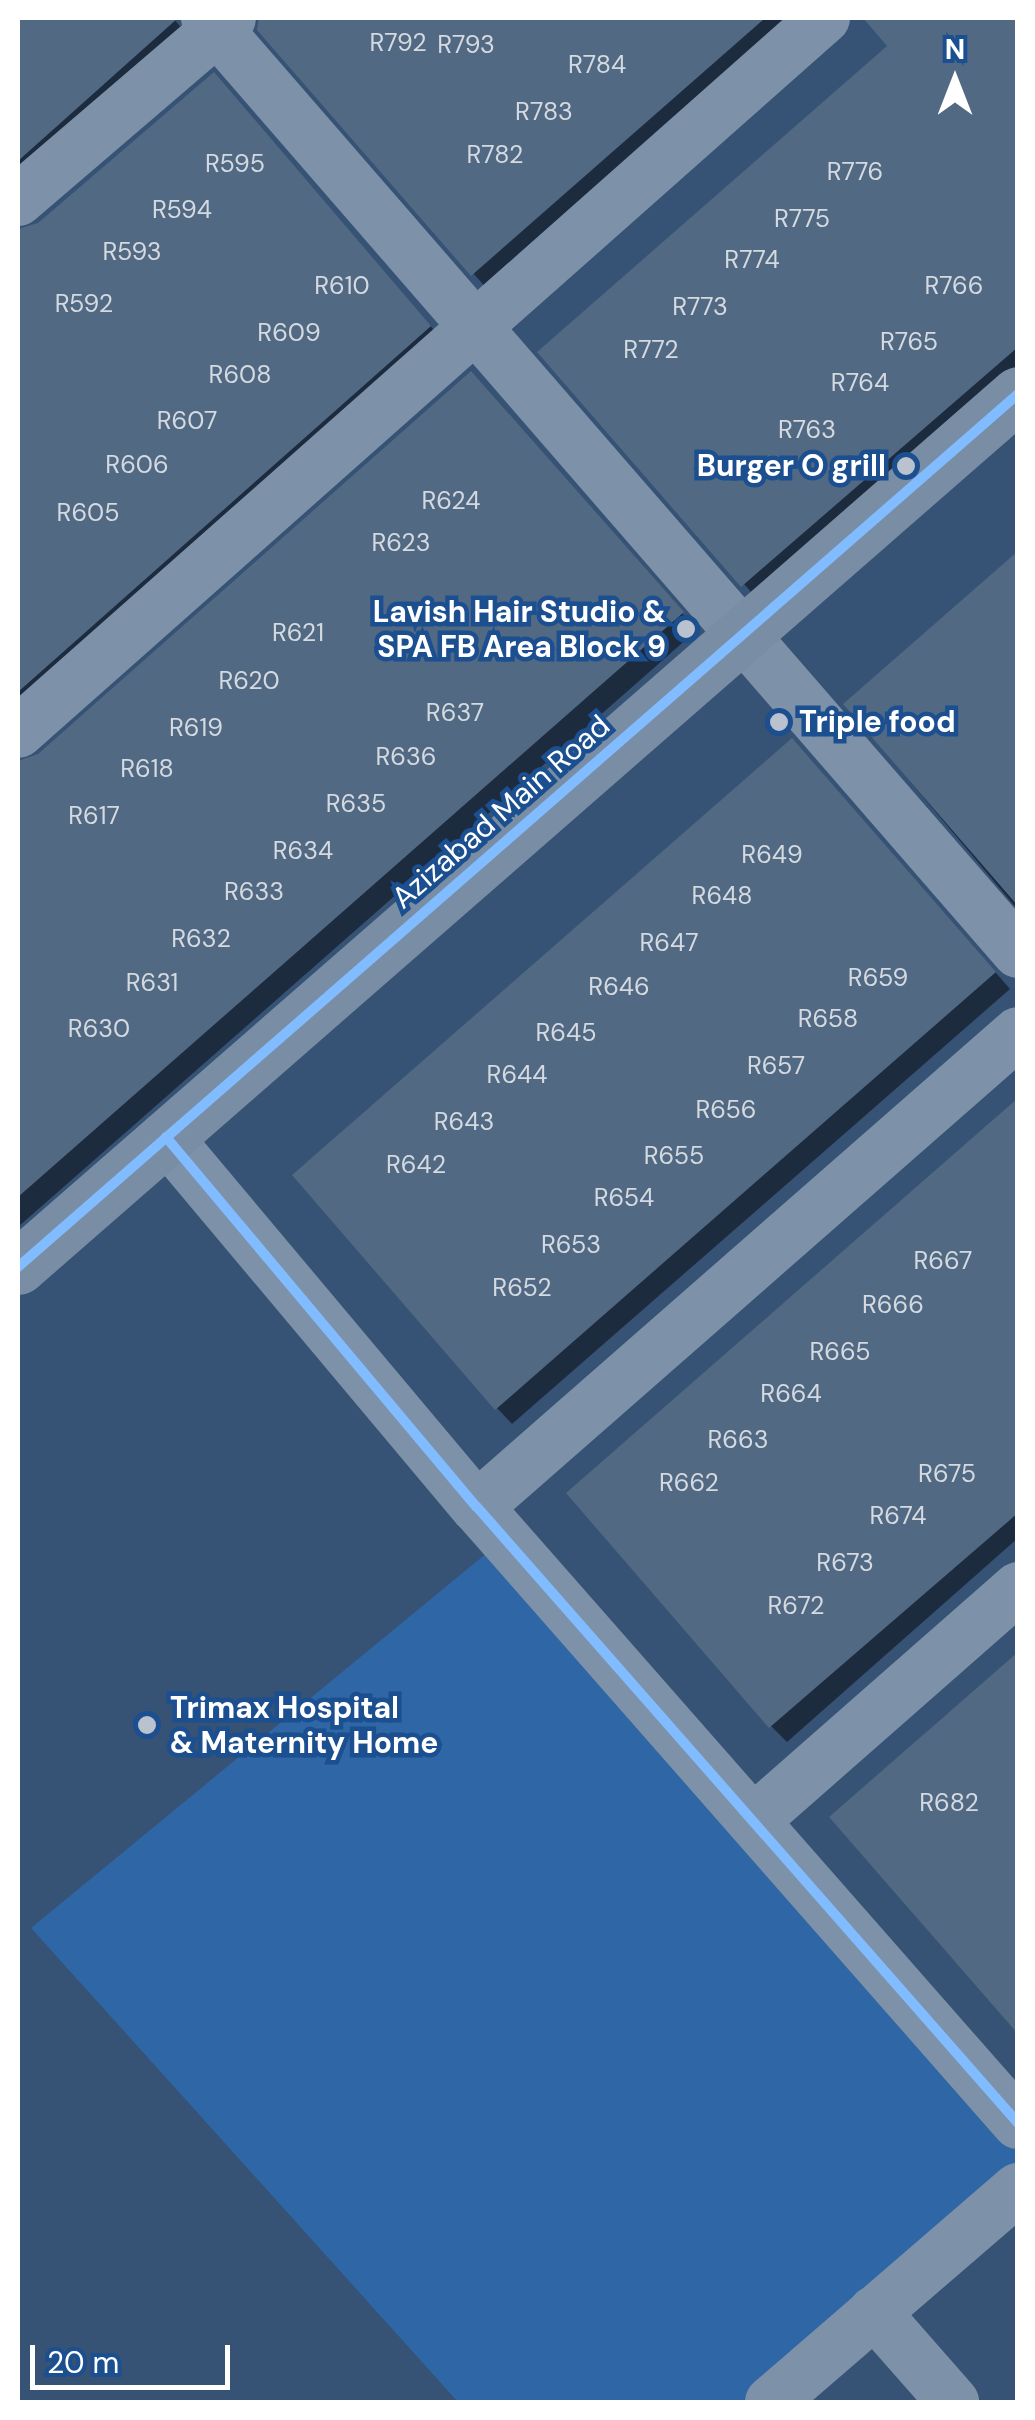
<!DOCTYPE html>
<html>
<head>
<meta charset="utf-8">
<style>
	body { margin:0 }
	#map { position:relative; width:1035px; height:2420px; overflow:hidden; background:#365274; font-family:"DM Sans",sans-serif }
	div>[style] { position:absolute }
	.green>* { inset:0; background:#2f66a5 }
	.shadow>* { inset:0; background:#0007 }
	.building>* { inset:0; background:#526984 }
	.street>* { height:52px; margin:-26px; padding:0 26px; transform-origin:26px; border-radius:26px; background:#7d92a8 }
	.secondary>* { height:55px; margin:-27.5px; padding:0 27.5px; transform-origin:27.5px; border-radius:27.5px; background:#798da4 }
	.cycleway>* { height:10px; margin:-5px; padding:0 5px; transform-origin:5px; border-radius:5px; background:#80bcff }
	.dots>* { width:28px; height:28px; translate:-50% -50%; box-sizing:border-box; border:5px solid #1b4f8f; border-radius:50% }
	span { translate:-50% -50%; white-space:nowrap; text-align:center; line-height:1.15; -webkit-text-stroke:9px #1b4f8f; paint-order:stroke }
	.number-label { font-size:25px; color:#d4dae0 }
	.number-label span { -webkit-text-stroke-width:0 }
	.poi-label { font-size:30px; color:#fff; font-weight:700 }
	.right { translate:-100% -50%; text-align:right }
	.left { translate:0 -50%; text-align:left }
	.street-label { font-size:30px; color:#fff }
	.frame { position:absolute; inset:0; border:20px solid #fff; pointer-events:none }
	.north { position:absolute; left:905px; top:30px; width:100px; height:100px; -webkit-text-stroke:8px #1b4f8f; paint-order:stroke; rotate:0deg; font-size:28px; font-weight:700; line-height:40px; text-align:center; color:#fff }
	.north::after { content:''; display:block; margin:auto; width:35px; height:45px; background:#fff; clip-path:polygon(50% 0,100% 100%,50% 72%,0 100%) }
	.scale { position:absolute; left:30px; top:2345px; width:200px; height:45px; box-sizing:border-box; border:5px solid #fff; border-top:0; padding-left:12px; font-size:30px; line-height:35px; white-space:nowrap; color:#fff; -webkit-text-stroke:8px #1b4f8f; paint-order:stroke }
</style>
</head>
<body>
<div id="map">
	<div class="green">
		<i style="clip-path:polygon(505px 1538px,1017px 2123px,1017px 2189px,771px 2402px,458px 2402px,31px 1928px)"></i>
	</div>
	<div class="shadow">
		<i style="clip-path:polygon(18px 18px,173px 18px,192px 40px,18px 190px)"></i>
		<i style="clip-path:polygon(296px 18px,801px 18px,488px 290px,269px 40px)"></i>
		<i style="clip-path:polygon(926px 18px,1018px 18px,1018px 375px,759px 601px,540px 352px)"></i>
		<i style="clip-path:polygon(229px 91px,445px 343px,18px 722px,18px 229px,38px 226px)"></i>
		<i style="clip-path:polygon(486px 390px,697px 630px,18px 1227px,18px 761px,39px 757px)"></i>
		<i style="clip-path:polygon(1018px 556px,1018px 910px,846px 705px)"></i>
		<i style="clip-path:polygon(808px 757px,1010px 989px,512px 1424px,497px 1408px)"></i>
		<i style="clip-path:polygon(1018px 1101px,1018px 1538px,787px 1742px,771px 1726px)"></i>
	</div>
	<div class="building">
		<i style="clip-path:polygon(18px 18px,178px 18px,18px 161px)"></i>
		<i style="clip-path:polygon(259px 18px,765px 18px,471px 276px,257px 30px)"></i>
		<i style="clip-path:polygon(863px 18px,1018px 18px,1018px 347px,741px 587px,537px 352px,887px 46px)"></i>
		<i style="clip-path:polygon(214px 72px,431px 326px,18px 692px,18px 229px,38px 223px)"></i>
		<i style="clip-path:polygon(471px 371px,684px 612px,18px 1197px,18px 761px,38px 754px)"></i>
		<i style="clip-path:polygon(1018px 551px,1018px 906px,843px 704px)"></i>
		<i style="clip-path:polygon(792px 738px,996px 972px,495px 1410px,292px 1175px)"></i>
		<i style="clip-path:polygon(1018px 1098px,1018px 1513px,769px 1728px,566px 1493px)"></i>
		<i style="clip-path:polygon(1018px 1652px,1018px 2034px,829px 1817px)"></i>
	</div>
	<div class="street">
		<i style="left:207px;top:18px;width:1237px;rotate:49.03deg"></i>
		<i style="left:18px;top:200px;width:279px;rotate:-40.6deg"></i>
		<i style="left:18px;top:732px;width:1077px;rotate:-41.54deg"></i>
		<i style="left:166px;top:1137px;width:483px;rotate:50deg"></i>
		<i style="left:477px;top:1507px;width:820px;rotate:48.71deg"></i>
		<i style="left:477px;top:1507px;width:719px;rotate:-41.22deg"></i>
		<i style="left:753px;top:1821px;width:353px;rotate:-41.3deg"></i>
		<i style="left:874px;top:2312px;width:120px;rotate:48.7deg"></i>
		<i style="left:771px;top:2402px;width:326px;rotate:-40.8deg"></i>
	</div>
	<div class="secondary">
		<i style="left:18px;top:1267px;width:1327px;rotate:-41.12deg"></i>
	</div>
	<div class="cycleway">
		<i style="left:166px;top:1137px;width:483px;rotate:50deg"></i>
		<i style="left:477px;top:1507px;width:820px;rotate:48.71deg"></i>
		<i style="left:18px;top:1267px;width:1327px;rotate:-41.12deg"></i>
	</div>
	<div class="dots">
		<i style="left:906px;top:466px;background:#b9c2ce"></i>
		<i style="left:686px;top:629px;background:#b9c2ce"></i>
		<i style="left:779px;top:722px;background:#b9c2ce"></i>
		<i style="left:147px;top:1725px;background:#b9c2ce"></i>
	</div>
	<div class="number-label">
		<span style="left:398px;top:43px">R792</span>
		<span style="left:466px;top:45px">R793</span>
		<span style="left:597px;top:65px">R784</span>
		<span style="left:544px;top:112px">R783</span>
		<span style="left:495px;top:155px">R782</span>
		<span style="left:235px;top:164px">R595</span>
		<span style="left:855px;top:172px">R776</span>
		<span style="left:182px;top:210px">R594</span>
		<span style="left:802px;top:219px">R775</span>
		<span style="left:132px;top:252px">R593</span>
		<span style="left:752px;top:260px">R774</span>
		<span style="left:342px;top:286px">R610</span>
		<span style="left:954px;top:286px">R766</span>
		<span style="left:84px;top:304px">R592</span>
		<span style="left:700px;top:307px">R773</span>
		<span style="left:289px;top:333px">R609</span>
		<span style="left:909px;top:342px">R765</span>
		<span style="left:651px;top:350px">R772</span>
		<span style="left:240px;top:375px">R608</span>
		<span style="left:860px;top:383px">R764</span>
		<span style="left:187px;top:421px">R607</span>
		<span style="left:807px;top:430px">R763</span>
		<span style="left:137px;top:465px">R606</span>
		<span style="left:451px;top:501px">R624</span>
		<span style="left:88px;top:513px">R605</span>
		<span style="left:401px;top:543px">R623</span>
		<span style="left:298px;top:633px">R621</span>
		<span style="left:249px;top:681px">R620</span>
		<span style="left:455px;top:713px">R637</span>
		<span style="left:196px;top:728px">R619</span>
		<span style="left:406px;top:757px">R636</span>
		<span style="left:147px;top:769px">R618</span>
		<span style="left:356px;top:804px">R635</span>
		<span style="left:94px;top:816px">R617</span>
		<span style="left:303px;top:851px">R634</span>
		<span style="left:772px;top:855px">R649</span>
		<span style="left:254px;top:892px">R633</span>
		<span style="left:722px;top:896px">R648</span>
		<span style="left:201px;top:939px">R632</span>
		<span style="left:669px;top:943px">R647</span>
		<span style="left:878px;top:978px">R659</span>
		<span style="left:152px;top:983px">R631</span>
		<span style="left:619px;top:987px">R646</span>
		<span style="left:828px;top:1019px">R658</span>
		<span style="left:99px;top:1029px">R630</span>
		<span style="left:566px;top:1033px">R645</span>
		<span style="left:776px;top:1066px">R657</span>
		<span style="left:517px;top:1075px">R644</span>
		<span style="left:726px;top:1110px">R656</span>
		<span style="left:464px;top:1122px">R643</span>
		<span style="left:674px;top:1156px">R655</span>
		<span style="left:416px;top:1165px">R642</span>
		<span style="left:624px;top:1198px">R654</span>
		<span style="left:571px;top:1245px">R653</span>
		<span style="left:943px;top:1261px">R667</span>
		<span style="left:522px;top:1288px">R652</span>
		<span style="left:893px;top:1305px">R666</span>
		<span style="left:840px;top:1352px">R665</span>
		<span style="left:791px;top:1394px">R664</span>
		<span style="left:738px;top:1440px">R663</span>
		<span style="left:947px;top:1474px">R675</span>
		<span style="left:689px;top:1483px">R662</span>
		<span style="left:898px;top:1516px">R674</span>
		<span style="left:845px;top:1563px">R673</span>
		<span style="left:796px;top:1606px">R672</span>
		<span style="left:949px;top:1803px">R682</span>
	</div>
	<div class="poi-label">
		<span class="right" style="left:886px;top:466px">Burger O grill</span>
		<span class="right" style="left:666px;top:629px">Lavish Hair Studio &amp;<br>SPA FB Area Block 9</span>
		<span class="left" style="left:799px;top:722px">Triple food</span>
		<span class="left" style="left:170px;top:1725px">Trimax Hospital<br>&amp; Maternity Home</span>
	</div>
	<div class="street-label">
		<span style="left:501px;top:812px;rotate:-41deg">Azizabad Main Road</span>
	</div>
	<div class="frame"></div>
	<div class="north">N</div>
	<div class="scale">20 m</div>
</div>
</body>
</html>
